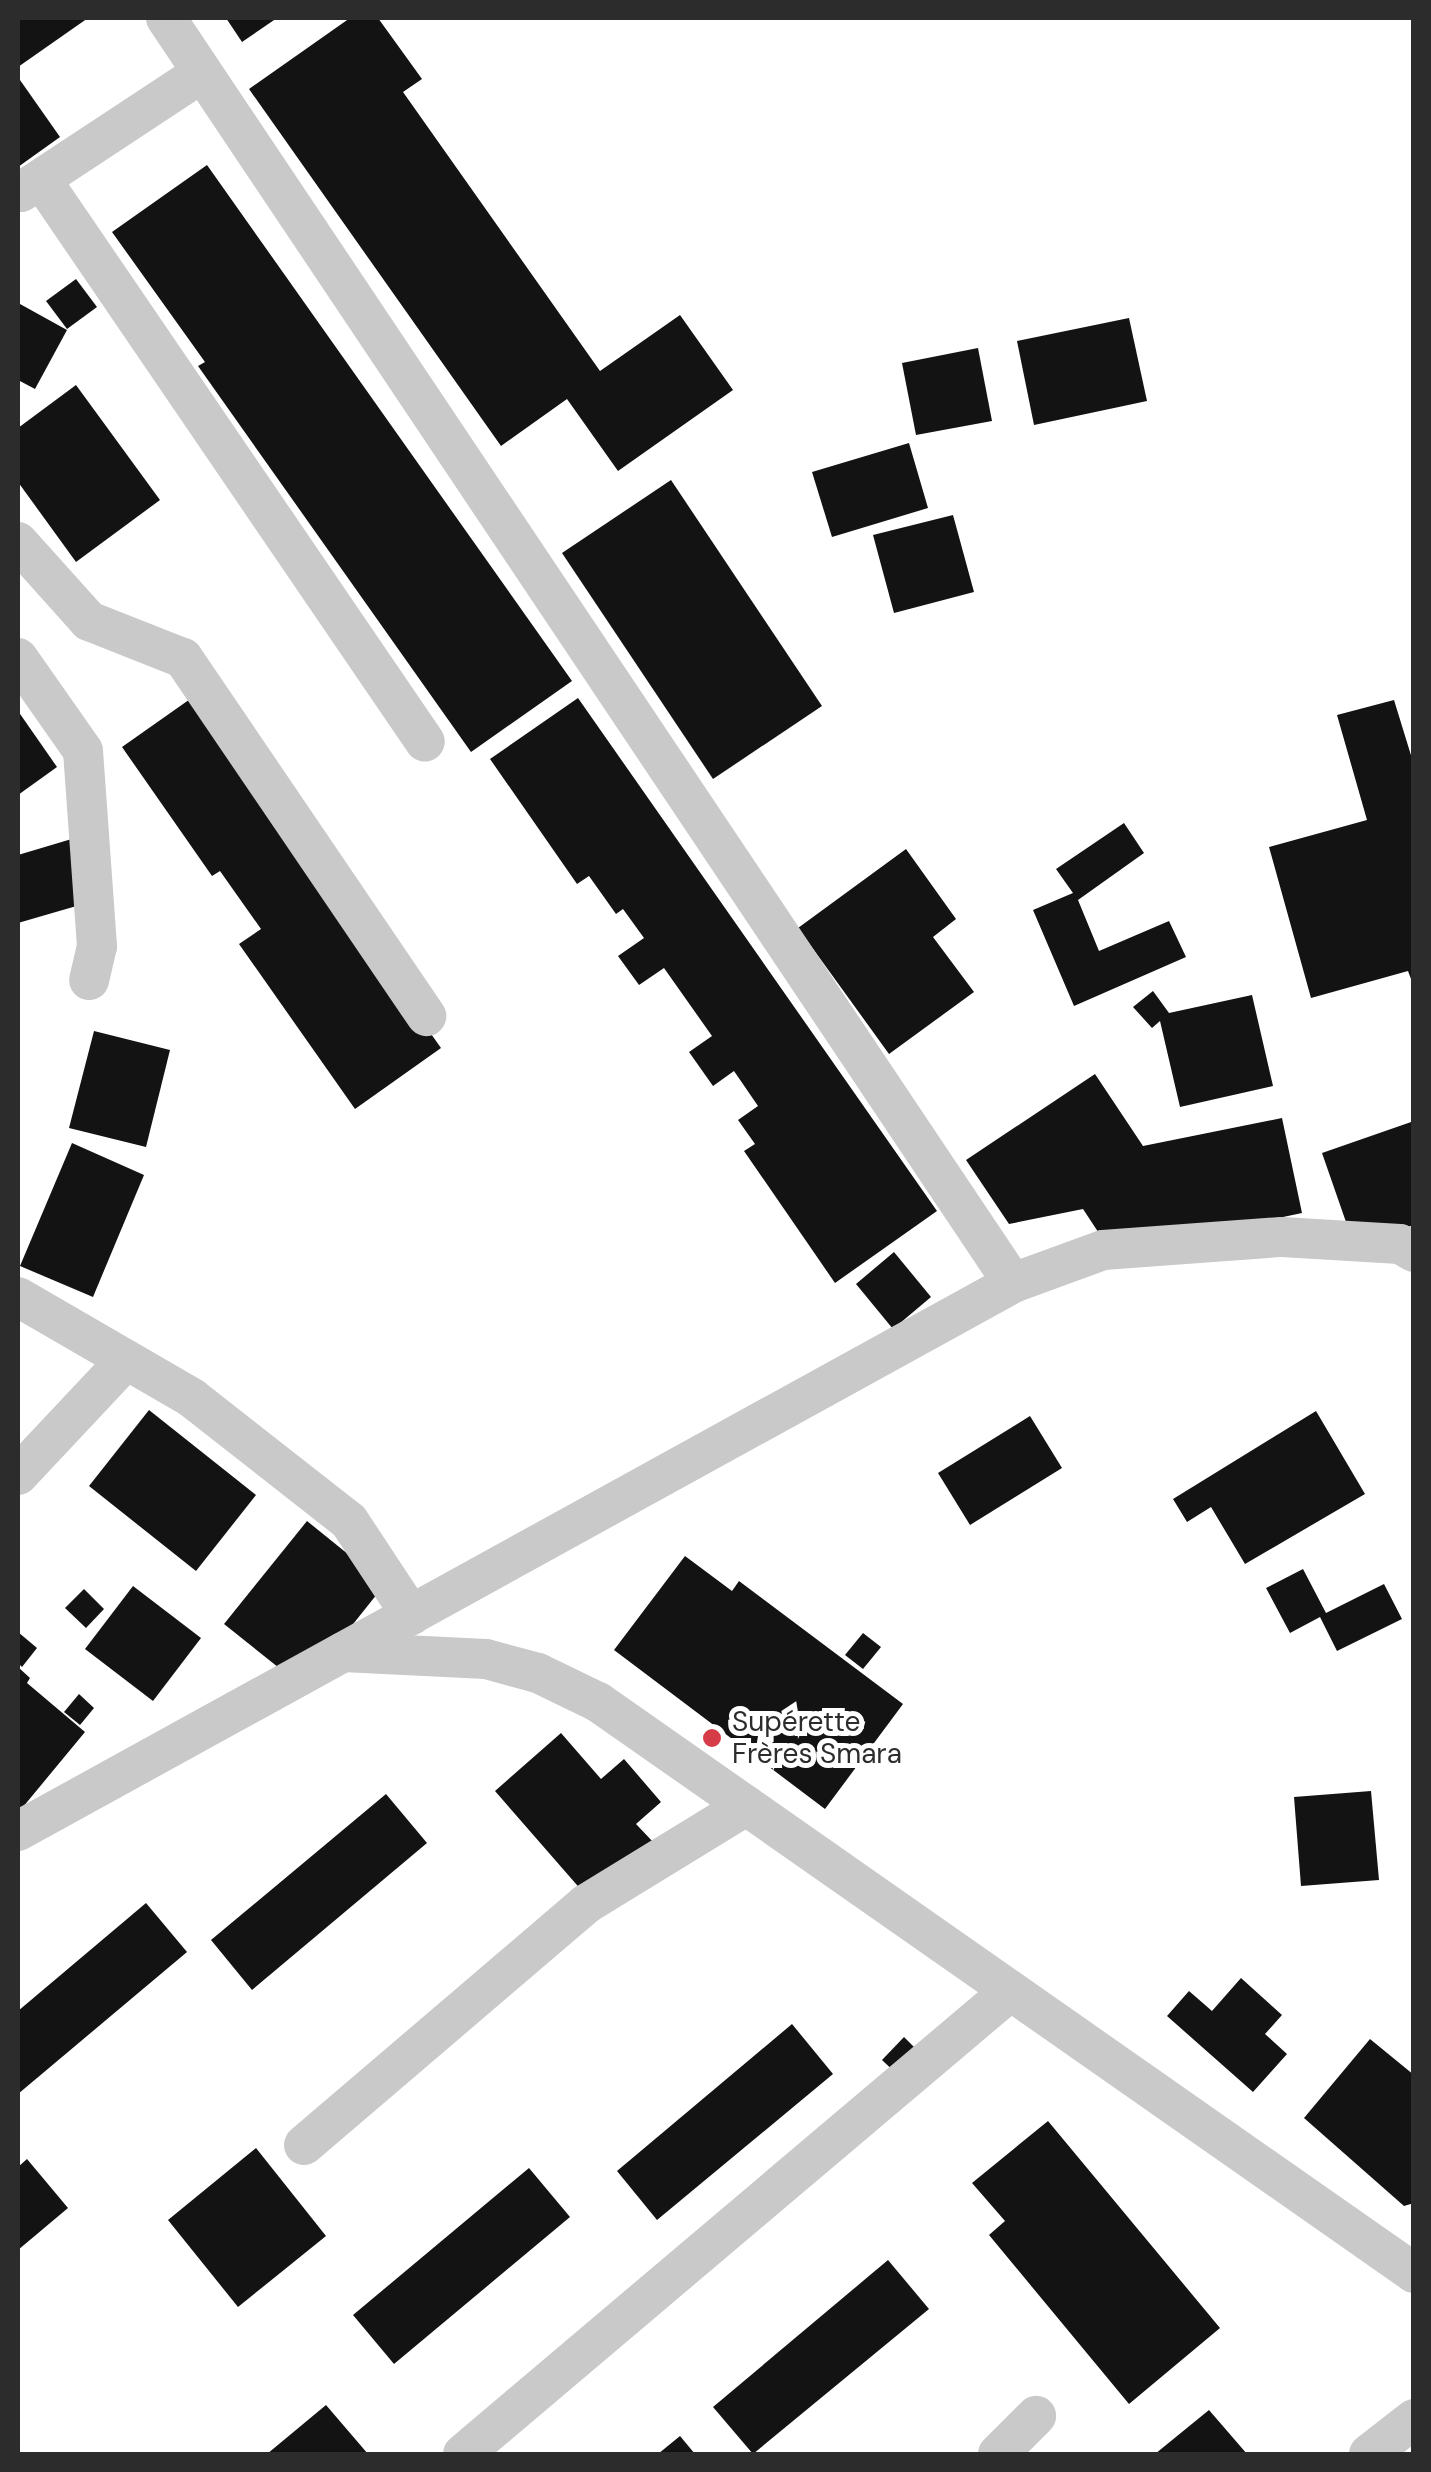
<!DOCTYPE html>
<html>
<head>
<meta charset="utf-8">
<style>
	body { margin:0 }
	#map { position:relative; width:1431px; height:2472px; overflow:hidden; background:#fff; font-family:"DM Sans",sans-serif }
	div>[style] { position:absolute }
	.building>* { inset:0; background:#131313 }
	.street>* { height:40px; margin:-20px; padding:0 20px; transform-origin:20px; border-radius:20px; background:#c9c9c9 }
	.dots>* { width:28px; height:28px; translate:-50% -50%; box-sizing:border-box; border:5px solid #fff; border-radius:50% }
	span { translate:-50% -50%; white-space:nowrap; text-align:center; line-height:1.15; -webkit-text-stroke:10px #fff; paint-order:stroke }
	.poi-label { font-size:28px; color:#2c2c2c }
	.left { translate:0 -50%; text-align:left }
	.frame { position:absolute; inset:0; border:20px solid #2c2c2c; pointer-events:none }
</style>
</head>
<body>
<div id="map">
	<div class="building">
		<i style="clip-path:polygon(18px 18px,88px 18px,18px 67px)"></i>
		<i style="clip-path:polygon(226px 18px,277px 18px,242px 42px)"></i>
		<i style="clip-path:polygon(350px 18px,378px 18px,422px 79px,403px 92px,600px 371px,680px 315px,733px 390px,618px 471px,567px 399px,501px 446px,249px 89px)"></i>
		<i style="clip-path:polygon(20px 80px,60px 137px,18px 167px,18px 81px)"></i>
		<i style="clip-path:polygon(207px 165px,572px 681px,471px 752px,198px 366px,205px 362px,112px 232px)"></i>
		<i style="clip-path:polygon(76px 279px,97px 307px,67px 329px,46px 301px)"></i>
		<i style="clip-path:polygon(20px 304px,67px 330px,35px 389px,18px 380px)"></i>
		<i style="clip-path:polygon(1129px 318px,1147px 401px,1034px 425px,1017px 341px)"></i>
		<i style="clip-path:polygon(978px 348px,992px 421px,916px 435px,902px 363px)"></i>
		<i style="clip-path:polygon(76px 385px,160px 500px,76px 562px,18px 482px,18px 428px)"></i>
		<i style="clip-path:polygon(909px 443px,928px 508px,832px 537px,812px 472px)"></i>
		<i style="clip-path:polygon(671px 480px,822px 706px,713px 779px,562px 553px)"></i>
		<i style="clip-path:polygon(953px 515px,974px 592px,894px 613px,873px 535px)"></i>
		<i style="clip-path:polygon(193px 697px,441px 1048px,355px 1109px,239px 944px,261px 929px,220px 871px,212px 876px,122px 747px)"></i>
		<i style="clip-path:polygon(578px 698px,937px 1211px,835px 1283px,744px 1151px,755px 1144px,738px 1120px,758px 1106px,734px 1071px,713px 1086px,689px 1052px,712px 1036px,664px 968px,639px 985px,618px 956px,644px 938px,623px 909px,616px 914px,589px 876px,577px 884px,490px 759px)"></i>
		<i style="clip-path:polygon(1394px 700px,1414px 765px,1414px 987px,1408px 971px,1311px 998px,1269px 847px,1367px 820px,1337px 715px)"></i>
		<i style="clip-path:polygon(18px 711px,57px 767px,18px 795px)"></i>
		<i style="clip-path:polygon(1124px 823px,1144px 853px,1078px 900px,1099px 951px,1169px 921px,1186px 957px,1074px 1006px,1033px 910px,1073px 893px,1056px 869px)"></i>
		<i style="clip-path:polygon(85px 835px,104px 898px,18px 923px,18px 855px)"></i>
		<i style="clip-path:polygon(906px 849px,956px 919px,933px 937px,974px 992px,889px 1054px,798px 928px)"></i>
		<i style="clip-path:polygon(1153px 991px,1169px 1013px,1252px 995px,1273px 1086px,1180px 1107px,1160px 1021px,1152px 1028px,1133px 1007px)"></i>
		<i style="clip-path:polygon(94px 1031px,170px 1050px,146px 1147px,69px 1128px)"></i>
		<i style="clip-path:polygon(1095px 1074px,1143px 1146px,1282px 1118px,1302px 1213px,1112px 1253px,1083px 1209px,1009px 1224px,966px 1160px)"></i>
		<i style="clip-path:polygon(1414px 1121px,1414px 1225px,1354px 1245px,1322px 1153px)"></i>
		<i style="clip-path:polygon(72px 1143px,144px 1175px,93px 1297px,20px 1266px)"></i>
		<i style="clip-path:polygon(894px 1252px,931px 1297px,893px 1329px,856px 1284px)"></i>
		<i style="clip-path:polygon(149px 1410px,256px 1495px,196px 1571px,89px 1486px)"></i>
		<i style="clip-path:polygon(1316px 1411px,1365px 1494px,1245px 1564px,1211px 1507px,1187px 1522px,1173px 1499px)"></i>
		<i style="clip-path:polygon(1030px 1416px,1062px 1468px,970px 1525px,938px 1473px)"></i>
		<i style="clip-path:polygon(307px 1521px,385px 1584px,303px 1687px,224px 1624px)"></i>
		<i style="clip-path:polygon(685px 1556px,732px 1591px,739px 1581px,903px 1704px,825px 1809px,614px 1650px)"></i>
		<i style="clip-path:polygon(1303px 1569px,1326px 1613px,1384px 1584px,1402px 1619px,1337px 1651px,1320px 1617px,1290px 1633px,1266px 1588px)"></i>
		<i style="clip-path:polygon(133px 1586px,201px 1638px,153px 1701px,85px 1649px)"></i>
		<i style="clip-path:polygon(84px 1589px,104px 1609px,86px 1628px,65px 1608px)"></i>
		<i style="clip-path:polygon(18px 1632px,37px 1648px,22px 1667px,18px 1663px)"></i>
		<i style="clip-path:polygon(863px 1633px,881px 1647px,863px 1669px,845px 1655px)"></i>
		<i style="clip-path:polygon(18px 1667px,30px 1678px,27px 1683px,85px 1732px,18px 1813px)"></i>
		<i style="clip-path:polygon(79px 1694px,94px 1708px,80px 1725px,64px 1712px)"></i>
		<i style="clip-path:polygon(561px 1733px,601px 1779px,624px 1759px,661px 1802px,636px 1824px,655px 1844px,590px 1900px,495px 1791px)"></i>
		<i style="clip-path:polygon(1371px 1791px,1379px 1880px,1301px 1886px,1294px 1797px)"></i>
		<i style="clip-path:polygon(386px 1794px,427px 1843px,252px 1990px,211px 1940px)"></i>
		<i style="clip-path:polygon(146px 1903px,187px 1952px,18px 2094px,18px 2011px)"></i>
		<i style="clip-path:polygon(1241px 1978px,1282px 2015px,1265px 2034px,1287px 2054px,1253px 2092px,1167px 2016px,1189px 1991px,1212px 2011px)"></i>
		<i style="clip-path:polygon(792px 2024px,833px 2074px,657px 2220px,617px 2171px)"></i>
		<i style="clip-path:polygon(904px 2037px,922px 2055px,900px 2077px,882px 2060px)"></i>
		<i style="clip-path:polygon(1370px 2039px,1414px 2075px,1414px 2203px,1404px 2206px,1304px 2118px)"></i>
		<i style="clip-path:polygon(1048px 2121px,1220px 2328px,1129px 2404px,989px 2235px,1005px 2221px,972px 2183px)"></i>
		<i style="clip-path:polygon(256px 2148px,326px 2236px,238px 2307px,168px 2220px)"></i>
		<i style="clip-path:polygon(27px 2159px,68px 2208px,18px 2250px,18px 2167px)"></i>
		<i style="clip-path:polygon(529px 2168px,570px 2217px,394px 2364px,353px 2315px)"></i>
		<i style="clip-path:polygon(888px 2260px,929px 2309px,753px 2454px,713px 2407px)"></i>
		<i style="clip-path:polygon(326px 2405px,368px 2454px,267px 2454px)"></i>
		<i style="clip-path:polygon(1209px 2410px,1247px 2454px,1155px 2454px)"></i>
		<i style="clip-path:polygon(680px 2436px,695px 2454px,658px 2454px)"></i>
	</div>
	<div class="street">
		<i style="left:166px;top:18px;width:1522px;rotate:56.2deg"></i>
		<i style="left:41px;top:179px;width:681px;rotate:55.7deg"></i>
		<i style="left:21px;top:192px;width:214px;rotate:-33.4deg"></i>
		<i style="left:18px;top:542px;width:106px;rotate:48.1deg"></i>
		<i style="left:89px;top:621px;width:101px;rotate:21.5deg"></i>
		<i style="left:183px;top:658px;width:433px;rotate:55.8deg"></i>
		<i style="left:18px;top:658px;width:113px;rotate:55deg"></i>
		<i style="left:83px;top:751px;width:196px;rotate:85.9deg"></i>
		<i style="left:97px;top:946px;width:35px;rotate:103deg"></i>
		<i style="left:18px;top:1297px;width:201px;rotate:30.1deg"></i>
		<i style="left:192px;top:1398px;width:199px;rotate:38.1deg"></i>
		<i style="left:349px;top:1521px;width:113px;rotate:56.6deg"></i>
		<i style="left:18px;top:1475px;width:158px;rotate:-46.8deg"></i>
		<i style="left:343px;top:1652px;width:143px;rotate:2.8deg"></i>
		<i style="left:486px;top:1659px;width:54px;rotate:15.1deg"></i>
		<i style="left:538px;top:1673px;width:67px;rotate:25.8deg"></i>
		<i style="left:598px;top:1702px;width:996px;rotate:34.98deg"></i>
		<i style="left:18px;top:1831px;width:1136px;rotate:-28.84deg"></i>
		<i style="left:1013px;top:1283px;width:96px;rotate:-20.1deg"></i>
		<i style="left:1103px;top:1250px;width:179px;rotate:-4.2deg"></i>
		<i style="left:1282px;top:1237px;width:118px;rotate:3.4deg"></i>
		<i style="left:1400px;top:1244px;width:16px;rotate:30deg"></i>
		<i style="left:304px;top:2145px;width:371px;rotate:-40.5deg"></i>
		<i style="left:586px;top:1904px;width:188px;rotate:-31.5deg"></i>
		<i style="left:463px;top:2454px;width:714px;rotate:-40.23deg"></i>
		<i style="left:998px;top:2454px;width:54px;rotate:-45deg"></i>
		<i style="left:1369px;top:2454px;width:57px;rotate:-37.9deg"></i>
	</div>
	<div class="dots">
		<i style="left:712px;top:1738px;background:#d53c47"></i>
	</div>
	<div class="poi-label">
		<span class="left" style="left:732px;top:1738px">Supérette<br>Frères Smara</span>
	</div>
	<div class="frame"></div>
</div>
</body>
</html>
